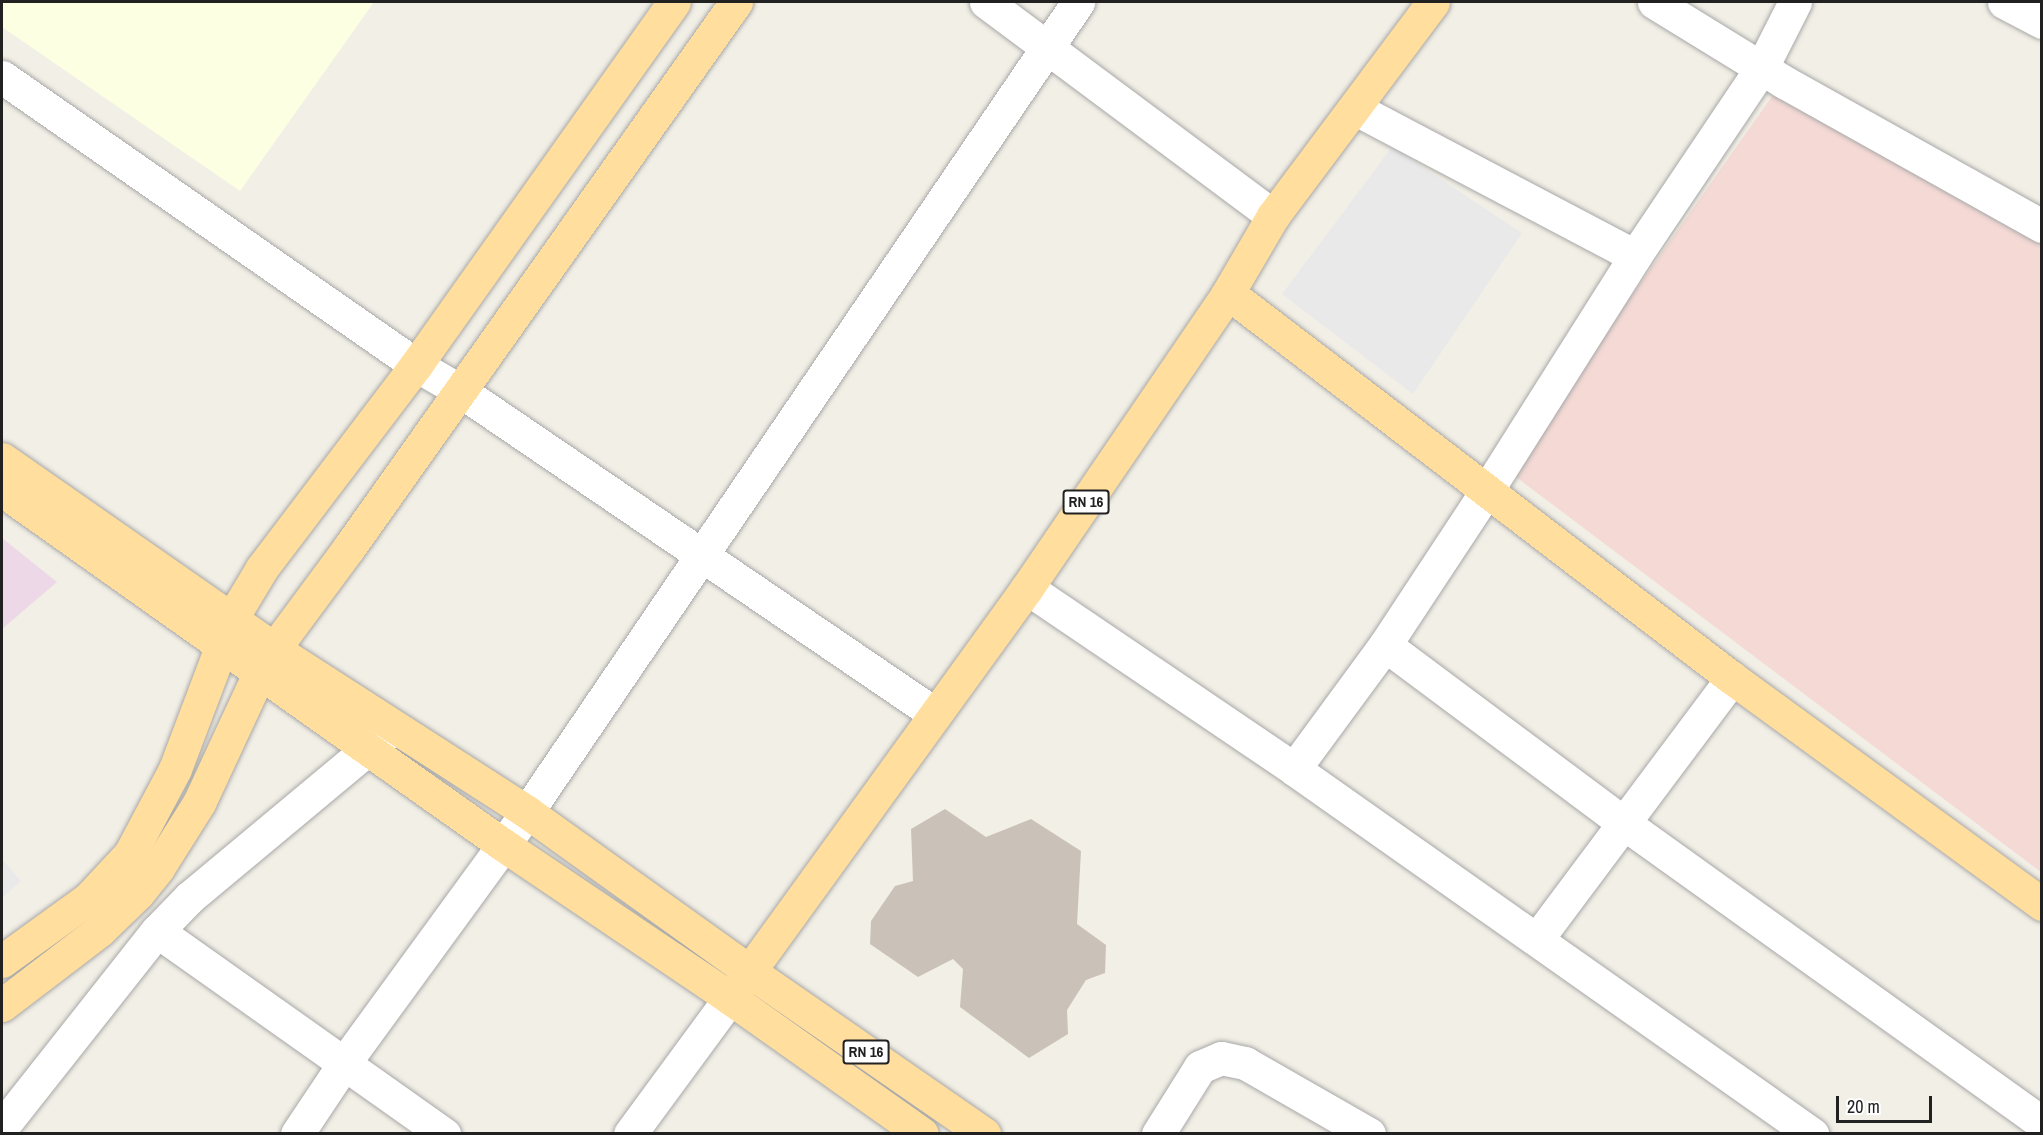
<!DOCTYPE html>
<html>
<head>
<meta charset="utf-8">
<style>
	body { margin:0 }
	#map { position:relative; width:2043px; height:1135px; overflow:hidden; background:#f2efe6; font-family:"Archivo Narrow",sans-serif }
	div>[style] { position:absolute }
	.commercial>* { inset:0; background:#f4d9d5 }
	.industrial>* { inset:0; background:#ecd8e6 }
	.education>* { inset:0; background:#fcffe2 }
	.parking>* { inset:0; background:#e9e9e9 }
	.building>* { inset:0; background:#cac2b9 }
	.roads { filter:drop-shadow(0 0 2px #a8a8a8) drop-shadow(0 0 2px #a8a8a8) }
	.minor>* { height:33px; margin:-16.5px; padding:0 16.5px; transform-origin:16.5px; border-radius:16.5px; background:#fff }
	.major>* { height:33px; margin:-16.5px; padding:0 16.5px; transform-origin:16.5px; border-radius:16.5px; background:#ffde9e }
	span { translate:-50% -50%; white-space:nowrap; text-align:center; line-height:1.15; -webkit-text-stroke:5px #fff; paint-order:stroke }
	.shield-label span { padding:2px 4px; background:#fff; border:2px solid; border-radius:4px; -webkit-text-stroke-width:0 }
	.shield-label { font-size:15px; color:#212121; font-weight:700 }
	.frame { position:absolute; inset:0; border:3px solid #212121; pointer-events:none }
	.scale { position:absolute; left:1836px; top:1096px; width:96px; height:27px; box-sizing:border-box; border:3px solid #212121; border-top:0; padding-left:8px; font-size:18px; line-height:21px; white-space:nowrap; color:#212121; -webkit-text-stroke:4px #fff; paint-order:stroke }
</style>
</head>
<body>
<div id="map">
	<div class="commercial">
		<i style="clip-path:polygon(1780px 85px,2041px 231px,2041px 872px,1508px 471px)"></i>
	</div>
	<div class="industrial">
		<i style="clip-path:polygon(2px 538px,57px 582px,2px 629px)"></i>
	</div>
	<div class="education">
		<i style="clip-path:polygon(2px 2px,374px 2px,240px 191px,2px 27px)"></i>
	</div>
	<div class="parking">
		<i style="clip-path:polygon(1392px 147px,1522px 233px,1413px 394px,1282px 294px)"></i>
		<i style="clip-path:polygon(2px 859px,21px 881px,2px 898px)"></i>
	</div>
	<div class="building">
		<i style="clip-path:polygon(945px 809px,986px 837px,1031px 819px,1081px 851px,1077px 924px,1106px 945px,1105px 973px,1086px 980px,1067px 1010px,1068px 1034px,1029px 1058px,960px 1007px,963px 969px,953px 959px,918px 977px,870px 944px,871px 921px,895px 886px,913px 881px,911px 829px)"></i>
	</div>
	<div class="roads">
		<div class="minor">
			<i style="left:986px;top:2px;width:358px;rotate:36.7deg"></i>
			<i style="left:1654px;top:2px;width:153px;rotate:31.6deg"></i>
			<i style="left:1784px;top:82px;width:295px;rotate:29.2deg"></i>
			<i style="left:2004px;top:2px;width:43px;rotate:27.8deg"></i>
			<i style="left:2px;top:77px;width:504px;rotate:34.82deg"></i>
			<i style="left:416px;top:365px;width:50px;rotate:30.2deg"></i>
			<i style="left:459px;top:390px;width:576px;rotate:34.24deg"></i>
			<i style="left:1356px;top:109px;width:315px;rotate:27.8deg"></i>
			<i style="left:1027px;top:588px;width:323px;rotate:34.1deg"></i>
			<i style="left:1294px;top:769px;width:634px;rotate:35.17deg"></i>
			<i style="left:1385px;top:645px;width:299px;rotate:36.7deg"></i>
			<i style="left:1625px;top:824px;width:513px;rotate:35.64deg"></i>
			<i style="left:1294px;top:769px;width:154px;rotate:-53.7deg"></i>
			<i style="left:1385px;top:645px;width:183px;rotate:-56.6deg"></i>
			<i style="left:1486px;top:492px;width:279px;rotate:-57.7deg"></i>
			<i style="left:1635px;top:256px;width:228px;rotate:-56.1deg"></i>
			<i style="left:1762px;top:67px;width:73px;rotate:-63.1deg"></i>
			<i style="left:157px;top:931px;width:352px;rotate:35.3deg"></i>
			<i style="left:1537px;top:939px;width:326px;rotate:-53.2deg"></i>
			<i style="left:2px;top:1127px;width:250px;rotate:-51.7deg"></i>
			<i style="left:157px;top:931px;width:47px;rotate:-45.9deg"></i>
			<i style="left:190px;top:897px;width:259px;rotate:-39.8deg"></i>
			<i style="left:297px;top:1134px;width:87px;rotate:-56.3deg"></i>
			<i style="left:345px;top:1062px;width:309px;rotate:-53.9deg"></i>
			<i style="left:527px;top:812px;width:980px;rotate:-55.77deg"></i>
			<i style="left:630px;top:1134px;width:169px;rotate:-53.7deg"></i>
			<i style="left:1158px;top:1134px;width:79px;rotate:-57.9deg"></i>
			<i style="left:1200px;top:1067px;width:23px;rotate:-23deg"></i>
			<i style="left:1221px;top:1058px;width:25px;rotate:12deg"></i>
			<i style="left:1245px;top:1063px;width:143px;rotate:29.8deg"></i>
		</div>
		<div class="major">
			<i style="left:1228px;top:293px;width:634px;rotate:37.38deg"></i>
			<i style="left:1732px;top:678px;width:384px;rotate:36.1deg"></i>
			<i style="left:2px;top:459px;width:332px;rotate:34.9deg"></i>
			<i style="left:274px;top:649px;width:301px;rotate:32.8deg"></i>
			<i style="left:527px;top:812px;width:273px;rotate:35.6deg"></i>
			<i style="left:749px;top:971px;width:286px;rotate:34.7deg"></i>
			<i style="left:2px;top:490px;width:613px;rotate:35.3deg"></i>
			<i style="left:502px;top:844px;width:275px;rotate:34deg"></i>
			<i style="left:730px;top:998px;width:235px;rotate:35.3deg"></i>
			<i style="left:2px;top:961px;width:107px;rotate:-35.9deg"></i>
			<i style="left:89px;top:898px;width:60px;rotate:-47deg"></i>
			<i style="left:130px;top:854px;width:96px;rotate:-62.1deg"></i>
			<i style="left:175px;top:769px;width:161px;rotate:-69.3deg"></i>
			<i style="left:232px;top:618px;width:58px;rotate:-59deg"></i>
			<i style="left:262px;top:568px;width:255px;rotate:-52.8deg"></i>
			<i style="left:416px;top:365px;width:445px;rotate:-54.6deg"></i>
			<i style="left:730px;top:998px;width:506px;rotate:-54.08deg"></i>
			<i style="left:1027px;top:588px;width:357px;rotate:-55.7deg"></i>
			<i style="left:1228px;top:293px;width:89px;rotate:-59.7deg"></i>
			<i style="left:1273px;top:216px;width:267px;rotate:-53.2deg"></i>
			<i style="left:2px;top:1005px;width:123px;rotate:-37.4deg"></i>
			<i style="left:100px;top:930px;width:53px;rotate:-44.2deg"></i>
			<i style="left:138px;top:893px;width:32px;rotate:-51deg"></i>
			<i style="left:158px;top:868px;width:77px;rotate:-57.8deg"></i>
			<i style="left:199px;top:803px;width:142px;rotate:-65.1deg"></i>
			<i style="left:259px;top:674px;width:29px;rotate:-59deg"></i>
			<i style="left:274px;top:649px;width:124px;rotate:-53.5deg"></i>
			<i style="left:348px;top:549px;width:671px;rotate:-54.65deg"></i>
		</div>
	</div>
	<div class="shield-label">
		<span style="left:1086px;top:502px">RN 16</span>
		<span style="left:866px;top:1052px">RN 16</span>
	</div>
	<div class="frame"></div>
	<div class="scale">20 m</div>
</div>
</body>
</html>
